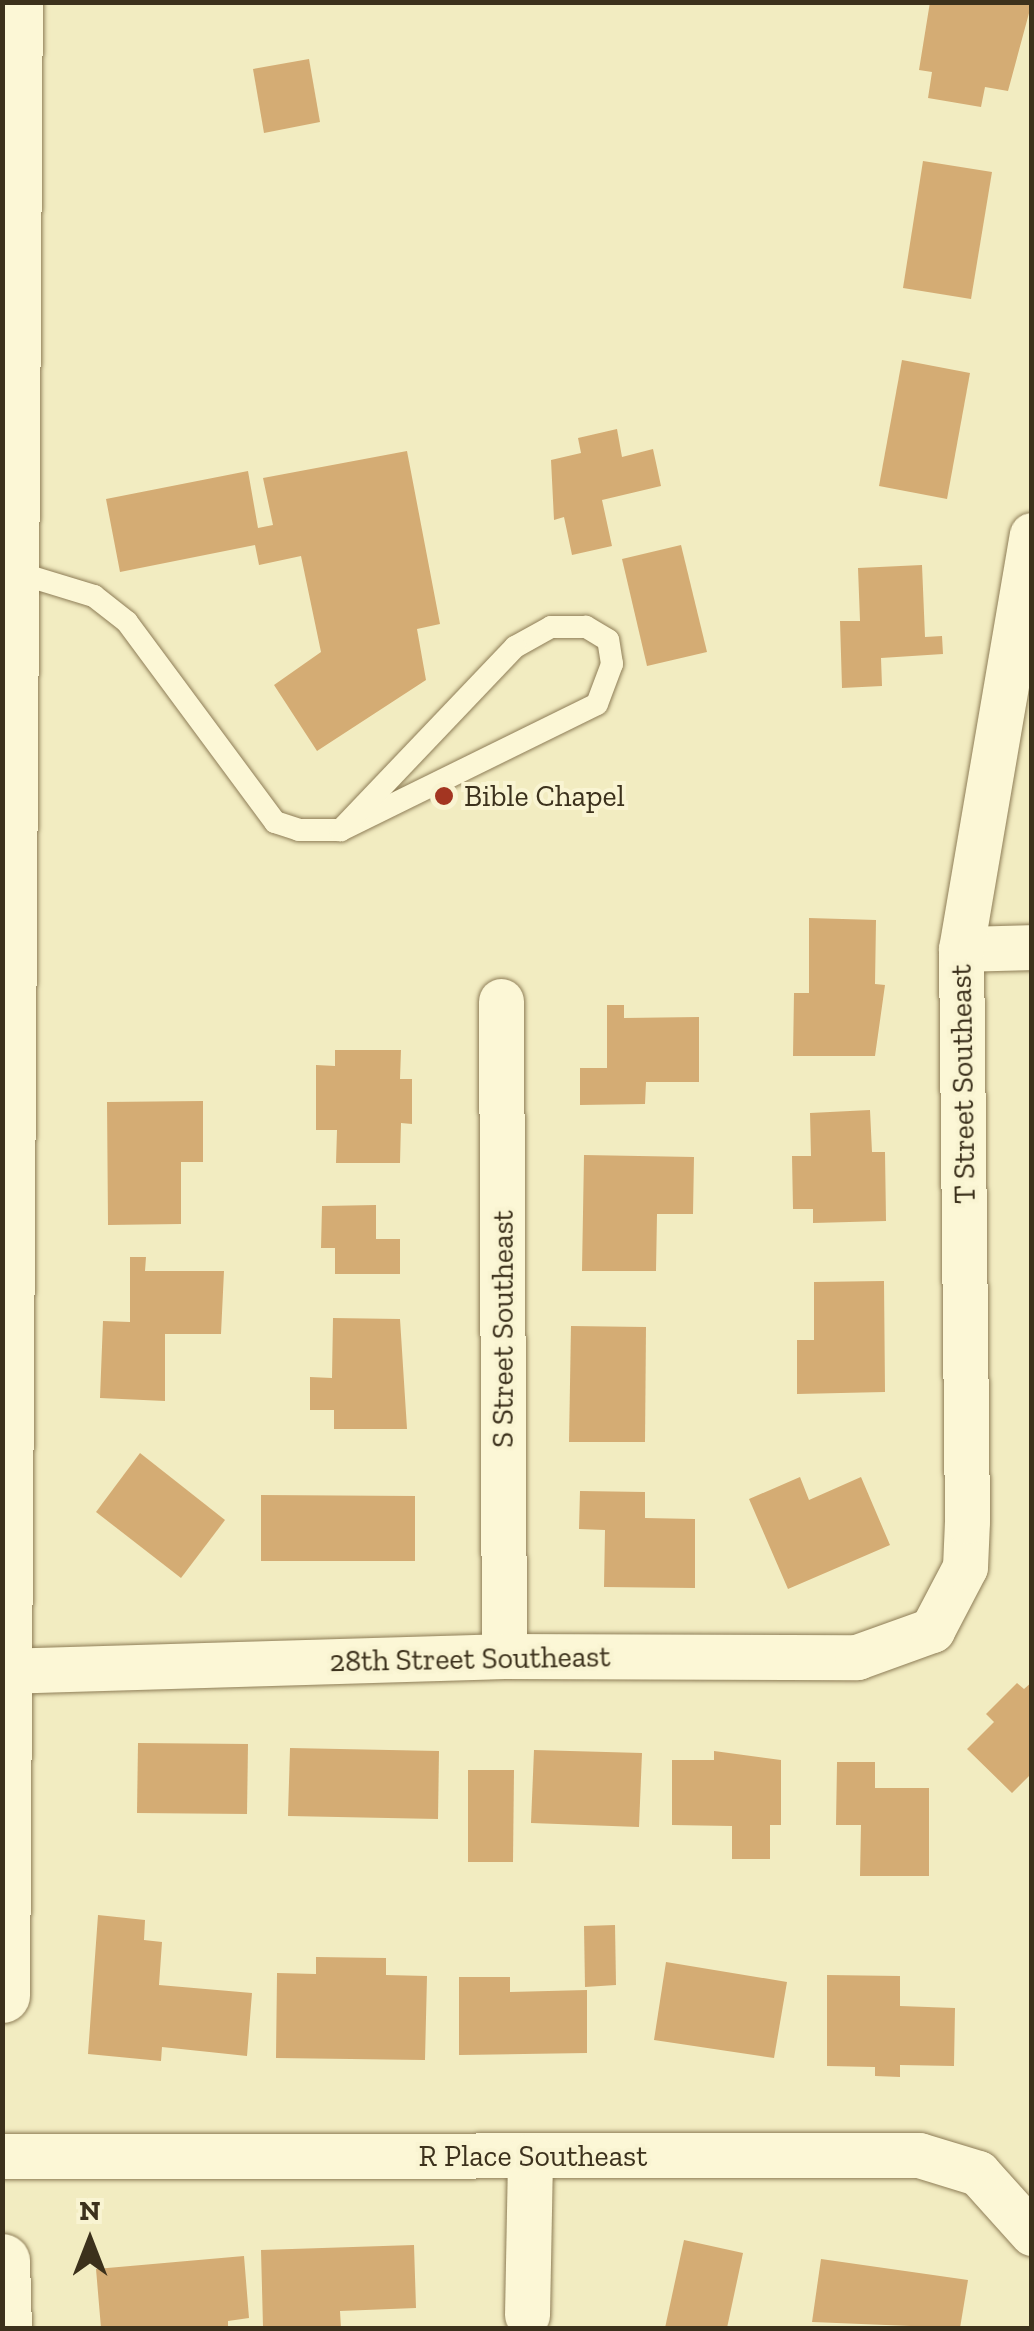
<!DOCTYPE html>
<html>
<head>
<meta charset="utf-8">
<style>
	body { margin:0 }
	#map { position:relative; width:1034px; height:2331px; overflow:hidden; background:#f2ecc1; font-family:"Zilla Slab",serif }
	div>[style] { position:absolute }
	.building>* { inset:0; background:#d4ac74 }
	.roads { filter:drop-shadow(0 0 2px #8e7d57) drop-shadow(0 0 2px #8e7d57) }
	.service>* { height:22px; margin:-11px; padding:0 11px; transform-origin:11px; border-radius:11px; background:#fcf7d6 }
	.minor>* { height:45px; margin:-22.5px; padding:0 22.5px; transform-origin:22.5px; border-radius:22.5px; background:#fcf7d6 }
	.tertiary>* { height:55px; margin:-27.5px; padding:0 27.5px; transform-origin:27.5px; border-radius:27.5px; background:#fcf7d6 }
	.dots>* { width:28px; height:28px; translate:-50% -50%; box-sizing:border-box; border:5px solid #f9f4d2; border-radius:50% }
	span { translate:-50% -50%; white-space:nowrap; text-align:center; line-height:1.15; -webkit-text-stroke:8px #f9f4d2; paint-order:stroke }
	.poi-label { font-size:30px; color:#3c311c }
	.left { translate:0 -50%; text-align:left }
	.street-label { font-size:30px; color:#3c311c }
	.frame { position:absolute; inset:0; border:5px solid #3c311c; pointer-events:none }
	.north { position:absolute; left:40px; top:2191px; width:100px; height:100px; -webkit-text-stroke:8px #f9f4d2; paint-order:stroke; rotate:0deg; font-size:28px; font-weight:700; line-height:40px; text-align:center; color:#3c311c }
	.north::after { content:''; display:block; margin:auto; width:35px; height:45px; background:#3c311c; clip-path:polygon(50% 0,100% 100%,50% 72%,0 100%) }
</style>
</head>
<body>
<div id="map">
	<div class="building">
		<i style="clip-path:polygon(930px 2px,1032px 2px,1008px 91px,985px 87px,981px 107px,928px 98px,932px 72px,919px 70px)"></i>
		<i style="clip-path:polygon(309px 59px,320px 122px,264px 133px,253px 69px)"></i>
		<i style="clip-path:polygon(923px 161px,992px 172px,971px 299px,903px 288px)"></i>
		<i style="clip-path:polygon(902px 360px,970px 373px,947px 499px,879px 486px)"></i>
		<i style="clip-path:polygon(617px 429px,622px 457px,653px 449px,661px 486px,602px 500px,612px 546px,572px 555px,564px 517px,554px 520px,551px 460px,581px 453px,578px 438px)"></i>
		<i style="clip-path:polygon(407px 451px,440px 624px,417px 629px,426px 680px,317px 751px,274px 685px,321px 652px,301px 556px,259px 565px,255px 545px,120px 572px,106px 499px,248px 471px,258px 528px,273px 525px,263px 478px)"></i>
		<i style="clip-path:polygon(681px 545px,707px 652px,647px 666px,622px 559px)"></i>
		<i style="clip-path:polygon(922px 565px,925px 637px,942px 636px,943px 654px,881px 658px,882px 686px,842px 688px,840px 621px,860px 621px,858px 568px)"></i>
		<i style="clip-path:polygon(809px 918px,876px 920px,875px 984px,885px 985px,875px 1056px,793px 1056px,794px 993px,809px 993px)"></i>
		<i style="clip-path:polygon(607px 1005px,624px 1005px,624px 1018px,699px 1017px,699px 1082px,646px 1082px,645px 1104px,580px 1105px,580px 1068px,607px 1068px)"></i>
		<i style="clip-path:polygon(335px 1050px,401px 1050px,400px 1079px,412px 1079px,412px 1124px,401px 1123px,400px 1163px,336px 1163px,337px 1130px,316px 1130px,316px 1065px,335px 1066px)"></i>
		<i style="clip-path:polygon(203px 1101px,203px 1162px,181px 1162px,181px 1224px,108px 1225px,107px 1102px)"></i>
		<i style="clip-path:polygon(870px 1110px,872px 1152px,885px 1152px,886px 1221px,813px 1223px,813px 1209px,793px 1209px,792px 1156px,811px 1156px,810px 1113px)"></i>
		<i style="clip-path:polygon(584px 1155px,694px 1157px,693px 1214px,657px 1214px,656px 1271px,582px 1271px)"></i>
		<i style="clip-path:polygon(376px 1205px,376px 1239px,400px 1239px,400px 1274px,335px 1274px,335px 1248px,321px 1248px,322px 1206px)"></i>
		<i style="clip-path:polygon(130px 1257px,146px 1257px,145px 1271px,224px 1271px,221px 1334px,165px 1334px,165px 1401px,100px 1398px,103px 1321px,130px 1322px)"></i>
		<i style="clip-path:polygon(884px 1281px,885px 1392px,797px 1394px,797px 1340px,814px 1340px,814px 1282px)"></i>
		<i style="clip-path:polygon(333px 1318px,400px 1319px,407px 1429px,334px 1429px,334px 1410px,310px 1410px,310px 1377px,332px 1378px)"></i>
		<i style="clip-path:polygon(571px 1326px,646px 1327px,645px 1442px,569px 1442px)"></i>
		<i style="clip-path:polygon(140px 1453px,225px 1520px,181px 1578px,96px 1512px)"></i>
		<i style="clip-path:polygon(800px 1477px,809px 1500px,861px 1477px,890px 1545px,788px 1589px,749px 1499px)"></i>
		<i style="clip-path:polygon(580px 1491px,645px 1492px,645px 1518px,695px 1519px,695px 1588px,604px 1587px,605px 1530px,579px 1529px)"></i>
		<i style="clip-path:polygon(261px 1495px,415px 1496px,415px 1561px,261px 1561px)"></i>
		<i style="clip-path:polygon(1032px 1682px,1032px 1773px,1012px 1793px,967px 1749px,994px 1722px,986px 1714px,1017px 1683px,1024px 1689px)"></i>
		<i style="clip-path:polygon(138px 1743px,248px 1744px,247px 1814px,137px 1813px)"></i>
		<i style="clip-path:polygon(290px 1748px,439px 1751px,438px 1819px,288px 1816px)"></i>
		<i style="clip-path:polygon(534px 1750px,642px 1753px,639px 1827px,531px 1823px)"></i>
		<i style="clip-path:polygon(714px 1751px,781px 1760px,781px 1825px,770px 1825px,770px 1859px,732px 1859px,732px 1826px,672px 1825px,672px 1760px,714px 1760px)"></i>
		<i style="clip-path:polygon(837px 1762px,875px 1762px,875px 1788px,929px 1788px,929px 1876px,860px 1876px,861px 1825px,836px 1825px)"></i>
		<i style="clip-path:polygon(468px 1770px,514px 1770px,513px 1862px,468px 1862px)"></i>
		<i style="clip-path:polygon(98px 1915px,145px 1920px,144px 1940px,162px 1942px,159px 1985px,252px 1993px,247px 2056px,162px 2047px,161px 2061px,88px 2054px)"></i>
		<i style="clip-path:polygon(615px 1925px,616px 1985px,585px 1987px,584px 1926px)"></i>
		<i style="clip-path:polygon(316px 1957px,386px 1958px,386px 1975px,427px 1976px,425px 2060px,276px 2058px,277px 1973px,316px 1974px)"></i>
		<i style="clip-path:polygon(666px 1962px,787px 1982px,774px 2058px,654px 2040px)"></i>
		<i style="clip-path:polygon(827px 1975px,900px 1976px,900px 2006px,955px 2008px,954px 2066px,900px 2065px,900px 2077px,875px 2076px,875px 2067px,827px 2066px)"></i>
		<i style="clip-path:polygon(459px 1977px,510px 1977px,510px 1992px,587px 1990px,587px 2053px,459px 2055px)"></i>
		<i style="clip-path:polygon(684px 2240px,743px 2253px,727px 2328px,665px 2328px)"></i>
		<i style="clip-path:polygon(414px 2245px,416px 2308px,340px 2311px,341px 2328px,263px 2327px,261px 2250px)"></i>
		<i style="clip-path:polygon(244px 2256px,249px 2318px,228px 2321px,228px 2328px,101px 2328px,96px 2269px)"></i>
		<i style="clip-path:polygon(821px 2259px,968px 2280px,960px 2328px,812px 2322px)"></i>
	</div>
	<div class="roads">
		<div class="service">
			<i style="left:12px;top:571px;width:86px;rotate:17deg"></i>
			<i style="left:94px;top:596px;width:42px;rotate:38.2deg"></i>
			<i style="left:127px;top:622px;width:249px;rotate:53.5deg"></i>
			<i style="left:275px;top:822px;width:25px;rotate:18deg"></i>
			<i style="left:299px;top:830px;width:42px"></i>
			<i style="left:341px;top:830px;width:285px;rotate:-26.2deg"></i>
			<i style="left:597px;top:704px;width:43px;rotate:-69.4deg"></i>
			<i style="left:612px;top:664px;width:24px;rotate:-99deg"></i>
			<i style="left:608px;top:640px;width:26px;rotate:-149deg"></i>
			<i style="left:586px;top:627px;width:35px;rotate:180deg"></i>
			<i style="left:551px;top:627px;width:41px;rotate:150.9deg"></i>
			<i style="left:515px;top:647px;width:253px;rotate:133.6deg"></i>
		</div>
		<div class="minor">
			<i style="left:961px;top:949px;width:71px;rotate:-1.6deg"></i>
			<i style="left:501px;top:1001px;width:655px;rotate:89.74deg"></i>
			<i style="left:2px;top:1671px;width:502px;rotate:-1.71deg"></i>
			<i style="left:504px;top:1656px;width:353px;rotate:0.2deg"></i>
			<i style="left:857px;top:1657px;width:80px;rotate:-19.8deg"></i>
			<i style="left:932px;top:1630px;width:71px;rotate:-62.4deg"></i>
			<i style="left:965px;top:1567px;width:46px;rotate:-87.5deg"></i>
			<i style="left:967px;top:1521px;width:572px;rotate:-90.6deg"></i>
			<i style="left:961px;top:949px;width:420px;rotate:-80.3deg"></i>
			<i style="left:2px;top:2156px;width:917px;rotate:-0.06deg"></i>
			<i style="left:919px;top:2155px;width:62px;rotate:17deg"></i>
			<i style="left:978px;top:2173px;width:81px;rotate:48deg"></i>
			<i style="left:527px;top:2315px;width:159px;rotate:-88.9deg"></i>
		</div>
		<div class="tertiary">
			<i style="left:2px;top:1995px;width:1993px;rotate:-89.63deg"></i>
			<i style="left:2px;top:2261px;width:67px;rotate:88.3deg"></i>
		</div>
	</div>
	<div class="dots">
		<i style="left:444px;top:796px;background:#a33521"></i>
	</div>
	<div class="poi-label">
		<span class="left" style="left:464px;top:796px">Bible Chapel</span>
	</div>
	<div class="street-label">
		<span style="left:963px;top:1084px;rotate:-91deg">T Street Southeast</span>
		<span style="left:503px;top:1329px;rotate:-90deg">S Street Southeast</span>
		<span style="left:470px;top:1659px;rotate:-1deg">28th Street Southeast</span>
		<span style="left:533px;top:2156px">R Place Southeast</span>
	</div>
	<div class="frame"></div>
	<div class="north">N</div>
</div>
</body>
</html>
